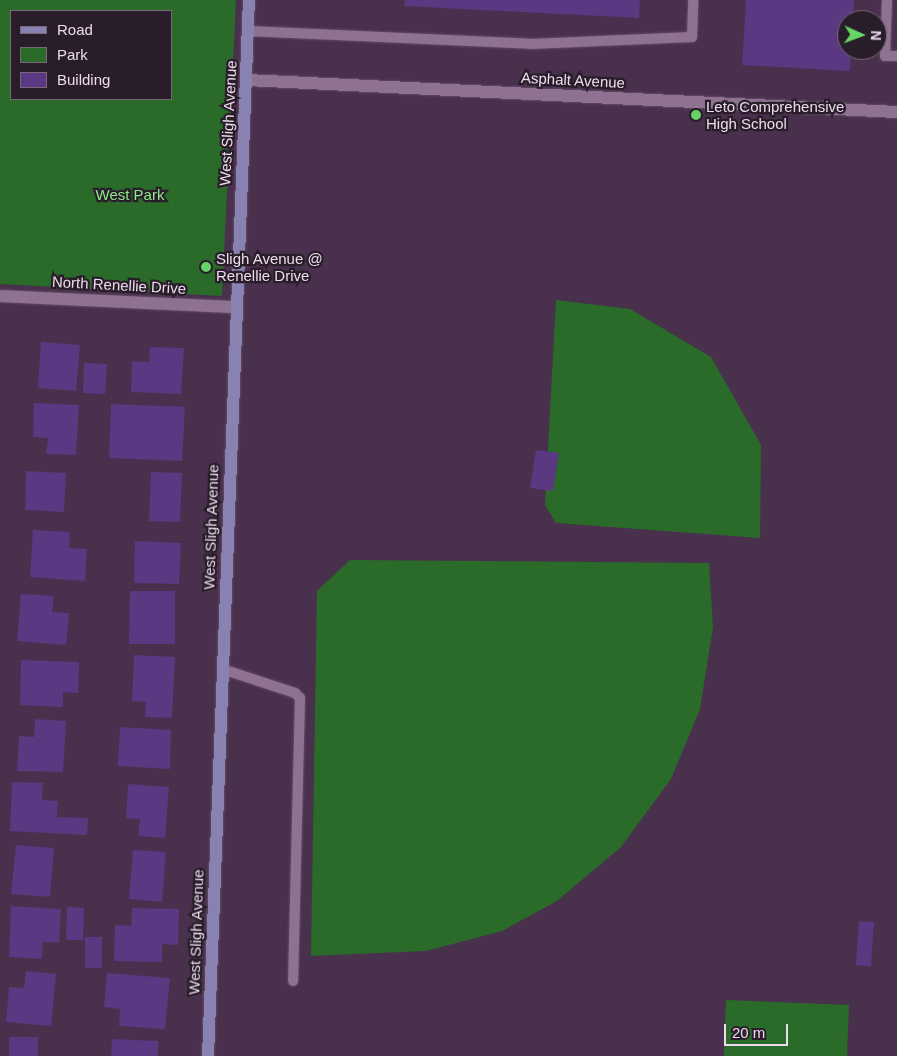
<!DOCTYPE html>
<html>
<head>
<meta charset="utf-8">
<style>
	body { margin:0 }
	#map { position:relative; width:897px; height:1056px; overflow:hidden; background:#49304c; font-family:Helvetica,sans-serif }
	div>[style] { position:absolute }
	.green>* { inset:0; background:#2a6b2a }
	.building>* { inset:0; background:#5b3882 }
	.roads { filter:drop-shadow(0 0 1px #644e66) drop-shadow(0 0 1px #644e66) }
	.lane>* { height:10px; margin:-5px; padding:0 5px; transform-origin:5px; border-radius:5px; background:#8f7291 }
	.street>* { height:12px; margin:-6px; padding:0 6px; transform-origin:6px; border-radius:6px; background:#8f7291 }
	.secondary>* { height:12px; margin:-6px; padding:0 6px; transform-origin:6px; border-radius:6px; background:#8981b1 }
	.dots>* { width:14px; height:14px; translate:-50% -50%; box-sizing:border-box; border:2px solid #291d2a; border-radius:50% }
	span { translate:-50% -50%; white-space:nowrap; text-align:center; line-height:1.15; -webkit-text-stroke:4.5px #291d2a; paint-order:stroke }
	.street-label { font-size:15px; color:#ecdced }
	.poi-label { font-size:15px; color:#ecdced }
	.left { translate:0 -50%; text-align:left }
	.park-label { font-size:15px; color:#8fe98c }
	.legend { position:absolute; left:10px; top:10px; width:162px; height:90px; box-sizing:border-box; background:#291d2a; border:1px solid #776978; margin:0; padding:6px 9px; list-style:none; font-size:15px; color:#ecdced }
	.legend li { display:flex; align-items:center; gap:10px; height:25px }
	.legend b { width:25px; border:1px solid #776978 }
	.north { position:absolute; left:837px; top:10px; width:50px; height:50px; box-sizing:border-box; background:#291d2a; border:1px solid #776978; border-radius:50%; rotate:92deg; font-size:14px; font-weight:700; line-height:20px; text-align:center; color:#ecdced }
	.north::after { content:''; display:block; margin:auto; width:18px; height:22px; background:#67d466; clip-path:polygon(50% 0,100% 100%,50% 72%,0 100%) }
	.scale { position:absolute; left:724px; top:1024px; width:64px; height:22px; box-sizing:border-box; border:2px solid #ecdced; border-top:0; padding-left:6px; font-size:15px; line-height:18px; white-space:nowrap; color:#ecdced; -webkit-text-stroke:4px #291d2a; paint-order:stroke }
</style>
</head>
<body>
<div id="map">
	<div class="green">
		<i style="clip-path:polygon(evenodd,0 0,236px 0,222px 296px,0 284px,0 0,11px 11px,171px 11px,171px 99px,11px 99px,11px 11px)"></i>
		<i style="clip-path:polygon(556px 300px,630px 309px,711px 357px,761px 445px,760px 538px,556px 523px,545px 505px)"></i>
		<i style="clip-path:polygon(350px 560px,709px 563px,713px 627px,700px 709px,671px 779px,621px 847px,557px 901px,502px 931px,426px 951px,311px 956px,317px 591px)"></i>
		<i style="clip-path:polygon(726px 1000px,849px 1005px,847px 1056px,724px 1056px)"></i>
	</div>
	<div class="building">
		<i style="clip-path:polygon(405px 0,640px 0,639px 18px,404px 6px)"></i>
		<i style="clip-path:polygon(746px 0,854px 0,853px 20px,847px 20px,847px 50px,851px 50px,850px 71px,742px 65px)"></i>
		<i style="clip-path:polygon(41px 342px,80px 345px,76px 391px,38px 388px)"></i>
		<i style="clip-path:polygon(150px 347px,184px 348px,181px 394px,131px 392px,132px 361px,149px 362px)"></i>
		<i style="clip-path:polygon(84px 363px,107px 364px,105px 394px,83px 393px)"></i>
		<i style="clip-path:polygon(34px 403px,79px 405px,76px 455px,46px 454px,48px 438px,33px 437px)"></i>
		<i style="clip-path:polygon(111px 404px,185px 407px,182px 461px,109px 458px)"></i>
		<i style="clip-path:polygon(536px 450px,559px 453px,553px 491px,530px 488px)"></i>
		<i style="clip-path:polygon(26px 471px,66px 473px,64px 512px,25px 510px)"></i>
		<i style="clip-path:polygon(151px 472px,182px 473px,180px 522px,149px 521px)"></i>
		<i style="clip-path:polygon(33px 530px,70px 532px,69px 548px,87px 549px,85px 581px,30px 577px)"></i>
		<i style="clip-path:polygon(135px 541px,181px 543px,179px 584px,134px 583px)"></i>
		<i style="clip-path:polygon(130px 591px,175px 591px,175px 644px,129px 644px)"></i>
		<i style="clip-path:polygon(21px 594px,54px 596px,52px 612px,69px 613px,66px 645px,17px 641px)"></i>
		<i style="clip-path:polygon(134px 655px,175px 657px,172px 718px,145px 717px,146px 702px,132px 701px)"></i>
		<i style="clip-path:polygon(21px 660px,79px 662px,78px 693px,63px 692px,63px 707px,20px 705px)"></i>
		<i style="clip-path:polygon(35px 719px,66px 721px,63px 772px,17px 771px,19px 736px,34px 737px)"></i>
		<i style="clip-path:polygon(120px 727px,171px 730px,170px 769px,118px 766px)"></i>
		<i style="clip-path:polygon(12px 782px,43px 783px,42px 800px,58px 801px,57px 817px,88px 818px,87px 835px,10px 831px)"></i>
		<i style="clip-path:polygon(128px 784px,169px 787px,165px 838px,138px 836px,140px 819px,126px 818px)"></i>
		<i style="clip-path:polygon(16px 845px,54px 848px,50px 897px,11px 894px)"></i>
		<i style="clip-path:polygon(133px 850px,166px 852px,162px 902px,129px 899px)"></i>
		<i style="clip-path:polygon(11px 906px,61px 909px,59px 943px,43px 942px,42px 959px,9px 957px)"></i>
		<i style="clip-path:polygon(67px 907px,84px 908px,83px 940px,66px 940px)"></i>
		<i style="clip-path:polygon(132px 908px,179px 909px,178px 945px,162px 944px,162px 962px,114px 961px,115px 925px,131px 926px)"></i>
		<i style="clip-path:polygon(859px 921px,874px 922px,871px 966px,856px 965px)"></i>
		<i style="clip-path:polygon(85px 937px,102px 937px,102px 968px,85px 968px)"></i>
		<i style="clip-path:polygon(26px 971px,56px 974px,51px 1026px,6px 1022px,9px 987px,24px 988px)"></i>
		<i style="clip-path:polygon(107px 973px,170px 978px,165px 1029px,119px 1026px,120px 1009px,104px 1007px)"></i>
		<i style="clip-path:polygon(9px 1037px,38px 1037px,38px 1056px,9px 1056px)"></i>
		<i style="clip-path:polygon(112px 1039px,158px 1041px,158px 1056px,111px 1056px)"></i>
	</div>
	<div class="roads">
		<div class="lane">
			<i style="left:887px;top:0;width:56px;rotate:92deg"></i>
			<i style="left:885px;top:56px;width:12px"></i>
			<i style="left:248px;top:31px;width:283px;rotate:2.6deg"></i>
			<i style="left:531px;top:44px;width:161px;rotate:-2.5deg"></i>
			<i style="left:692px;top:37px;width:37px;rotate:-88deg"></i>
			<i style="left:222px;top:669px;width:77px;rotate:18.2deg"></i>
			<i style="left:295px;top:693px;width:7px;rotate:45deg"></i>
			<i style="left:300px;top:698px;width:283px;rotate:91.4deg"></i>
		</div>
		<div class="street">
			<i style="left:247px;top:80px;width:651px;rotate:2.82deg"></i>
			<i style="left:0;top:296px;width:236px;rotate:2.7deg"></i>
		</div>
		<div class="secondary">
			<i style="left:208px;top:1056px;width:1057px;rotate:-87.78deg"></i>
		</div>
	</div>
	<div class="dots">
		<i style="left:696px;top:115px;background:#67d466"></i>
		<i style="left:206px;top:267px;background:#67d466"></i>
	</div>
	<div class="street-label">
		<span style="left:573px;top:80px;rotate:3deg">Asphalt Avenue</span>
		<span style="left:228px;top:123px;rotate:-87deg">West Sligh Avenue</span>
		<span style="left:119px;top:285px;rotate:3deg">North Renellie Drive</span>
		<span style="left:211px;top:527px;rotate:-88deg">West Sligh Avenue</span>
		<span style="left:196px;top:932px;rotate:-88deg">West Sligh Avenue</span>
	</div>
	<div class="poi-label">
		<span class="left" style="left:706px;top:115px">Leto Comprehensive<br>High School</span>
		<span class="left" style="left:216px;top:267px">Sligh Avenue @<br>Renellie Drive</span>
	</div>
	<div class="park-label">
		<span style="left:130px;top:195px">West Park</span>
	</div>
	<ul class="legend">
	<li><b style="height:6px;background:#8981b1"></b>Road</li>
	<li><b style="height:14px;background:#2a6b2a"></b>Park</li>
	<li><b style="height:14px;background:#5b3882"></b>Building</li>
	</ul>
	<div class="north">N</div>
	<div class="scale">20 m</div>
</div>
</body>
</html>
